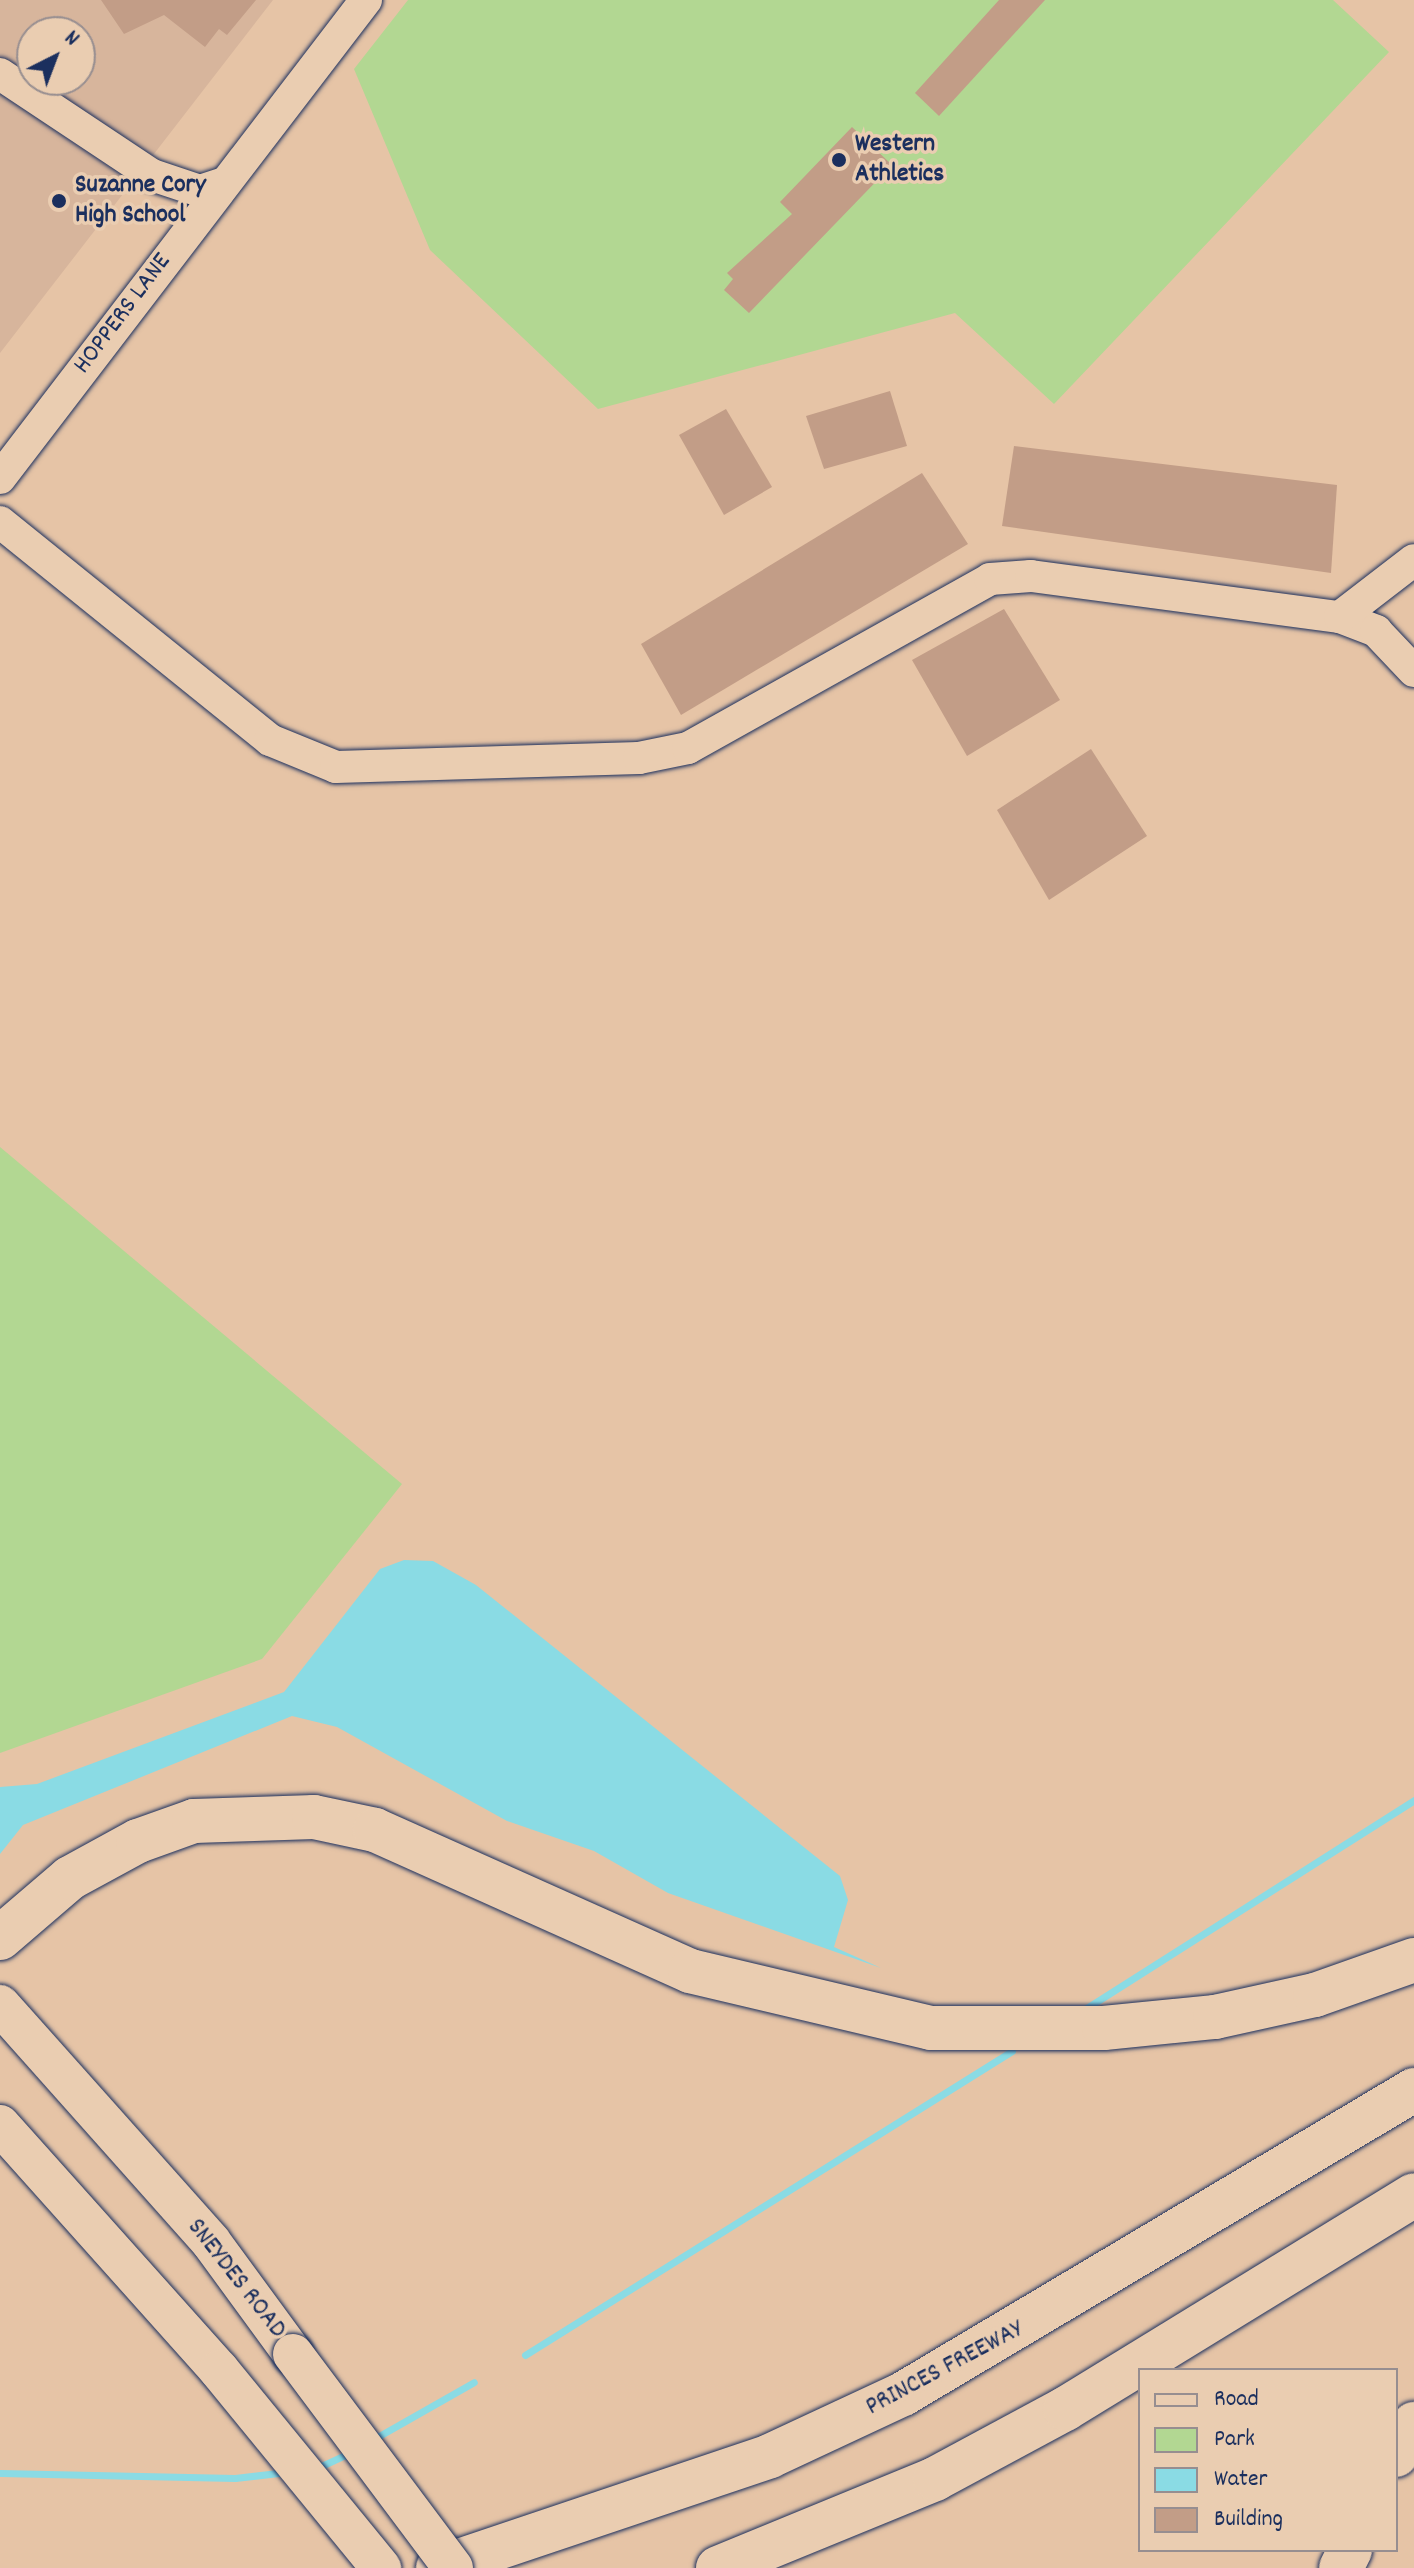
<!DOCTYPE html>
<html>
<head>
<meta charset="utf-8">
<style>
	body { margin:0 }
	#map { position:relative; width:1414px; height:2568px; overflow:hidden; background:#e6c4a6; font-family:Dekko,sans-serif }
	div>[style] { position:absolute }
	.built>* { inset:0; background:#d7b59c }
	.green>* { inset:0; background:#b2d792 }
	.water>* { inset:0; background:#8adbe4 }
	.stream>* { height:7px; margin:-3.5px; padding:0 3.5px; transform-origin:3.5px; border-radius:3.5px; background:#8adbe4 }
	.building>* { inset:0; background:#c29d87 }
	.roads { filter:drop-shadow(0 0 2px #1b2f5e) drop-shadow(0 0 2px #1b2f5e) }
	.minor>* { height:32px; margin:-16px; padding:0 16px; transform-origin:16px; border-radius:16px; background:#eacdb1 }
	.major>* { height:40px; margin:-20px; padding:0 20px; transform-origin:20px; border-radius:20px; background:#eacdb1 }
	.highway>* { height:44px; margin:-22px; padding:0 22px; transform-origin:22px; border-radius:22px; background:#eacdb1 }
	.bridges { filter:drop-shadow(0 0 2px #1b2f5e) drop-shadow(0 0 2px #1b2f5e) }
	.major-bridge>* { height:40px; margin:-20px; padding:0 20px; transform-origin:20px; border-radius:20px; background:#eacdb1 }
	.dots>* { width:22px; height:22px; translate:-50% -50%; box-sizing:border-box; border:4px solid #eacdb1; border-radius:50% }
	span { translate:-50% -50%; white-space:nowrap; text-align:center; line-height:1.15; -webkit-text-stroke:7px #eacdb1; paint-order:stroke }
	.poi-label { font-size:26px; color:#1b2f5e; font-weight:700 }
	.left { translate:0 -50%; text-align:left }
	.street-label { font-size:26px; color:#1b2f5e }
	.legend { position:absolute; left:1138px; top:2368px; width:260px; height:184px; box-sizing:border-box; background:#eacdb1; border:2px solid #978e90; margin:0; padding:10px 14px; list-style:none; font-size:24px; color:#1b2f5e }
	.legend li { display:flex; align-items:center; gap:16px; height:40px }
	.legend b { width:40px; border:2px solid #978e90 }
	.north { position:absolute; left:16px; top:16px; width:80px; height:80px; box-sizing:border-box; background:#eacdb1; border:2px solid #978e90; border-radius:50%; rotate:42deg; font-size:22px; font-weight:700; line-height:32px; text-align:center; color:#1b2f5e }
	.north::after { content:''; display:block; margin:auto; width:28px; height:36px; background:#1b2f5e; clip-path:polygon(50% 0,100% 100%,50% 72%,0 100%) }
</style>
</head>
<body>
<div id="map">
	<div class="built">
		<i style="clip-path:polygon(evenodd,0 0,273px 0,0 353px,0 0,32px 32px,80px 32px,80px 80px,32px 80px,32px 32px)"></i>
	</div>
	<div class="green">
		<i style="clip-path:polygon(408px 0,1333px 0,1389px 52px,1054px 404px,955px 313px,598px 409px,430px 250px,354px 69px)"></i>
		<i style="clip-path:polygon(0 1147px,402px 1484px,262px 1659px,0 1753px)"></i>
	</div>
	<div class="water">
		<i style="clip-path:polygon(404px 1560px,433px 1561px,476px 1585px,840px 1876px,848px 1900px,834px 1947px,881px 1968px,668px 1893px,594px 1851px,507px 1821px,337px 1727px,292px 1716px,23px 1825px,0 1854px,0 1787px,37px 1784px,284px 1692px,380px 1569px)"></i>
	</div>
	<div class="stream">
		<i style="left:1085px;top:2009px;width:390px;rotate:-32.4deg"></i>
		<i style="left:525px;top:2355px;width:574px;rotate:-31.97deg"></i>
		<i style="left:372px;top:2440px;width:117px;rotate:-29.6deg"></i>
		<i style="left:315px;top:2469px;width:40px;rotate:-25deg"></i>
		<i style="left:0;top:2473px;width:235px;rotate:1.2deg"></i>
		<i style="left:235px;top:2478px;width:52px;rotate:-6.6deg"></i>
	</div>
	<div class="building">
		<i style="clip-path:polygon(101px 0,256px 0,227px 35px,219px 29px,205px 47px,164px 15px,124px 34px)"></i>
		<i style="clip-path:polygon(999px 0,1045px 0,939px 116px,915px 93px)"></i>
		<i style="clip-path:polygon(852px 127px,892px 165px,749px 313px,724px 290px,733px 279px,727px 273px,792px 214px,780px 202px)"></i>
		<i style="clip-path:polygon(890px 391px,907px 446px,824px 469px,806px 416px)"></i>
		<i style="clip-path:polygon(726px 409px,772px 487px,724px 515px,679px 435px)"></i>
		<i style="clip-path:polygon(1014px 446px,1337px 485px,1331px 573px,1002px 526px)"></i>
		<i style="clip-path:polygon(922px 473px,968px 544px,681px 715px,641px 644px)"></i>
		<i style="clip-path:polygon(1004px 609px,1060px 700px,967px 756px,912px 660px)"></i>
		<i style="clip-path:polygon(1091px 749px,1147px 836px,1049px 900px,997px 810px)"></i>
	</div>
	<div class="roads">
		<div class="minor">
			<i style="left:0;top:74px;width:182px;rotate:33.6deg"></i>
			<i style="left:152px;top:175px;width:51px;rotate:18.4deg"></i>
			<i style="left:200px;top:191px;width:25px;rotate:-18deg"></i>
			<i style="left:0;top:478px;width:602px;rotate:-52.56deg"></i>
			<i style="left:0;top:522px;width:347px;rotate:38.9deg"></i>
			<i style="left:270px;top:740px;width:71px;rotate:22.2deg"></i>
			<i style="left:336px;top:767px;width:303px;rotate:-1.7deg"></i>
			<i style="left:639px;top:758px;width:50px;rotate:-11.5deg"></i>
			<i style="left:688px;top:748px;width:346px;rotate:-29.2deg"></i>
			<i style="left:990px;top:579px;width:41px;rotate:-4.2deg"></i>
			<i style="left:1031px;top:576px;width:312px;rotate:7.6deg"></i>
			<i style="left:1340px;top:617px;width:39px;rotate:21deg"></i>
			<i style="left:1376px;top:631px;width:55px;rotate:46.5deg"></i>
			<i style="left:1340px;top:617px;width:93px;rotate:-37.6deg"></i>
		</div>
		<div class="major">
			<i style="left:0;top:2005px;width:317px;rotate:48.3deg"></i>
			<i style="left:211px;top:2242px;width:139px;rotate:53.8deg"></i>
			<i style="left:0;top:2125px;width:329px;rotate:48.2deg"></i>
			<i style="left:219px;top:2370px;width:256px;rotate:50.7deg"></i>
		</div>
		<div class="highway">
			<i style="left:0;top:1938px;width:92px;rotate:-40.6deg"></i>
			<i style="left:70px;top:1878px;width:77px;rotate:-28.6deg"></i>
			<i style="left:138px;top:1841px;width:59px;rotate:-19.7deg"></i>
			<i style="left:194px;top:1821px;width:120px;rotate:-1.9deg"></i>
			<i style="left:314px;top:1817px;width:62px;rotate:12deg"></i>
			<i style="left:375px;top:1830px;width:345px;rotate:24.1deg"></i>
			<i style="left:690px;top:1971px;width:248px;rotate:13.3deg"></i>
			<i style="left:931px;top:2028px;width:173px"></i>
			<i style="left:1104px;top:2028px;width:112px;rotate:-5.7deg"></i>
			<i style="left:1215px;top:2017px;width:102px;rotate:-12.4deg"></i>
			<i style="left:1315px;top:1995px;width:105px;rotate:-19.5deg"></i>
			<i style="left:1396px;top:2455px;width:36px;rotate:-60deg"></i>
			<i style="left:438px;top:2568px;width:350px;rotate:-18.6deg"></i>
			<i style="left:770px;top:2456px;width:147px;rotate:-25deg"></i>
			<i style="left:903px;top:2394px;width:595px;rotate:-30.75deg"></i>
			<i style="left:718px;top:2568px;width:235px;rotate:-22.3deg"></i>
			<i style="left:935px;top:2479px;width:148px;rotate:-28.3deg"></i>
			<i style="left:1065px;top:2409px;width:409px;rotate:-31.5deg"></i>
			<i style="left:1341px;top:2568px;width:20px;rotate:-63deg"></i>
		</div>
	</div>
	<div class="bridges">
		<div class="major-bridge">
			<i style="left:293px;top:2354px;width:267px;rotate:53.2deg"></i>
		</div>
	</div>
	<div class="dots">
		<i style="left:839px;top:160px;background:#1b2f5e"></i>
		<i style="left:59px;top:201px;background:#1b2f5e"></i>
	</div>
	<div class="poi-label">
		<span class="left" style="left:855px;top:160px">Western<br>Athletics</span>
		<span class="left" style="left:75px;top:201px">Suzanne Cory<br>High School</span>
	</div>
	<div class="street-label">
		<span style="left:123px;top:314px;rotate:-53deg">HOPPERS LANE</span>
		<span style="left:236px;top:2279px;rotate:52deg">SNEYDES ROAD</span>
		<span style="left:945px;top:2369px;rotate:-28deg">PRINCES FREEWAY</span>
	</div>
	<ul class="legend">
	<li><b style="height:10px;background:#eacdb1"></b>Road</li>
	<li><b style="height:22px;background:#b2d792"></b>Park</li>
	<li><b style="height:22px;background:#8adbe4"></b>Water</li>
	<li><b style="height:22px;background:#c29d87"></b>Building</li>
	</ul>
	<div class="north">N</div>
</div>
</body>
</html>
